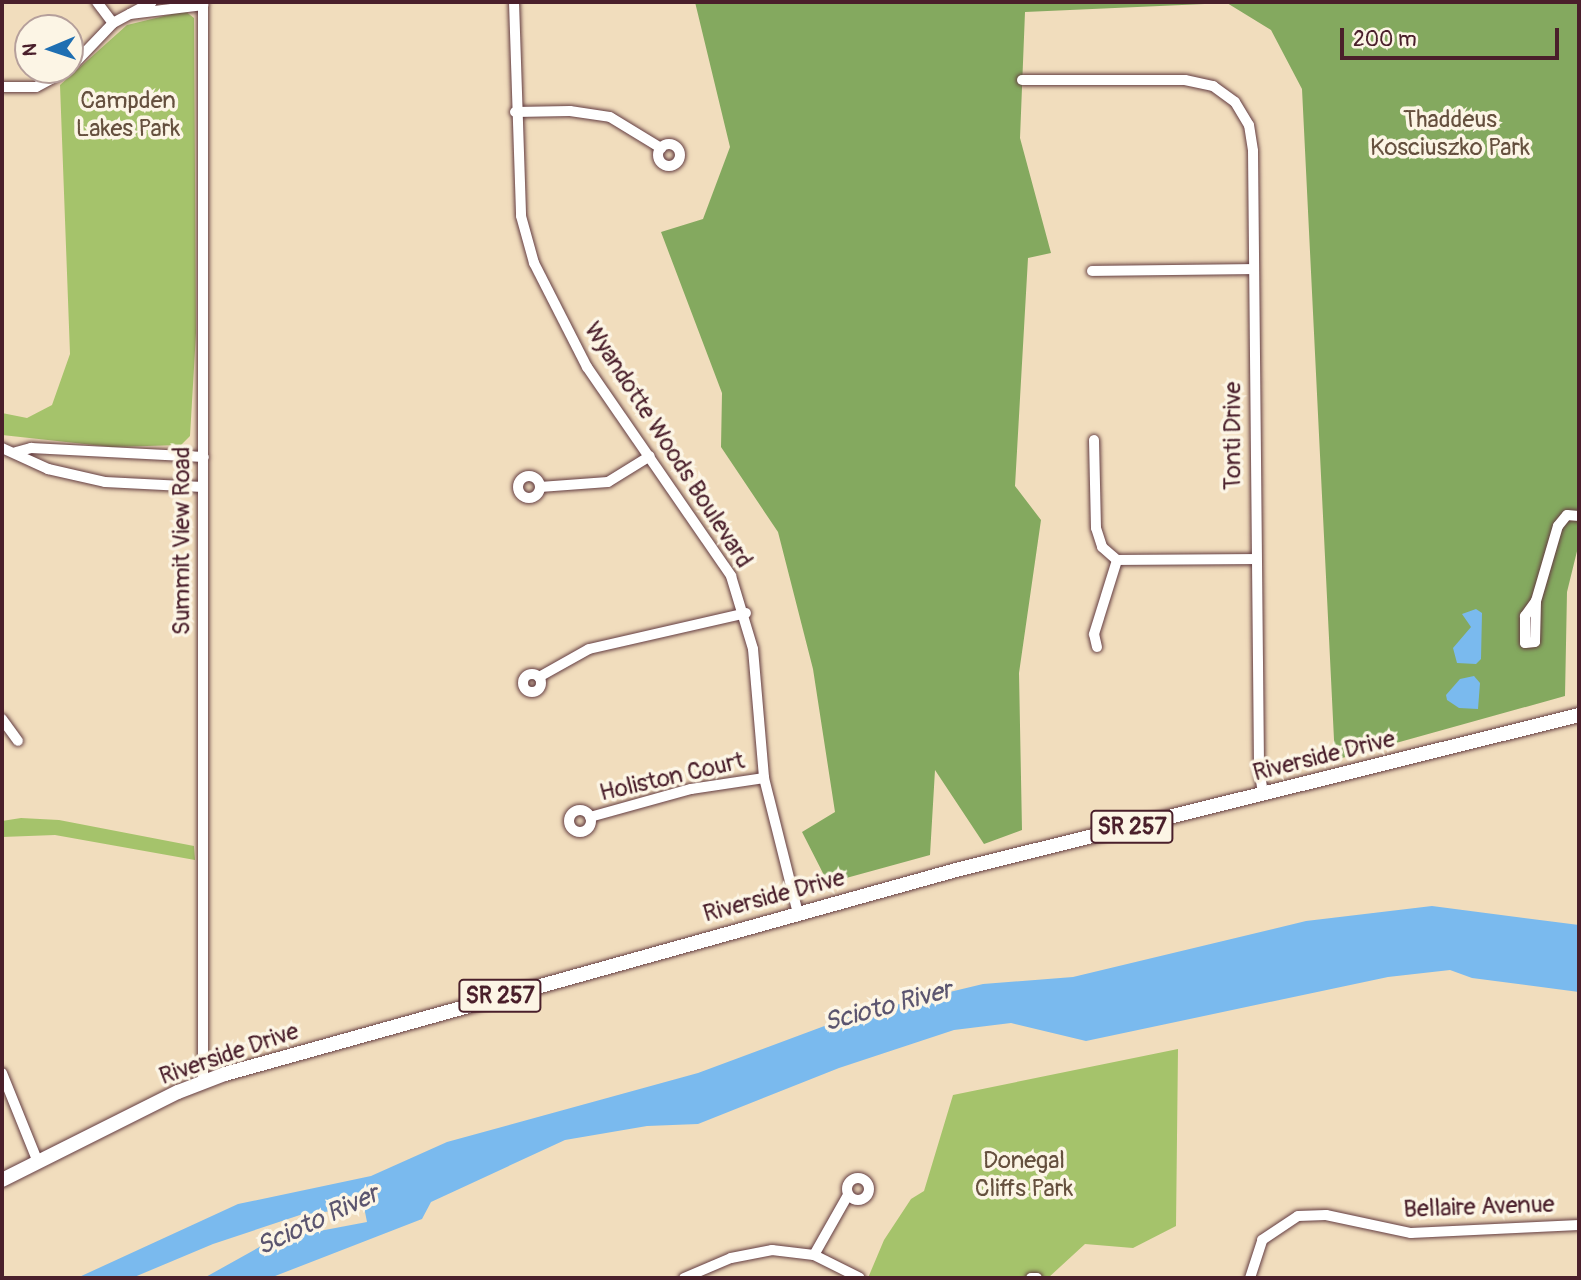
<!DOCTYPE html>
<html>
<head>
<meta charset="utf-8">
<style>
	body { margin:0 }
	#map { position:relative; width:1581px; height:1280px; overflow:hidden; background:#f1ddbd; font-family:Pangolin,sans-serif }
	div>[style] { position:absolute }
	.green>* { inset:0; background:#a5c36b }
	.forest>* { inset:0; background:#84a95f }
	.water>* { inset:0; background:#7abaee }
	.roads { filter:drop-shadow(0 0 2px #633c41) drop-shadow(0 0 2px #633c41) }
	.minor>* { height:10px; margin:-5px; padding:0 5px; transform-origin:5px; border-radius:5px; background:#fff }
	.minor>.ring { margin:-5px; padding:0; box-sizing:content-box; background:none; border:10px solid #fff; border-radius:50% }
	.major>* { height:14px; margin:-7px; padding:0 7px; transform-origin:7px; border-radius:7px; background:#fff }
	span { translate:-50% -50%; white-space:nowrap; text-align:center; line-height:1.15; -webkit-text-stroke:7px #fcf5e5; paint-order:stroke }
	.shield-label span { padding:2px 5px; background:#fcf5e5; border:2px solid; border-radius:5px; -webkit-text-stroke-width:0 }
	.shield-label { font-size:23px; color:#4a1f2b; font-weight:700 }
	.park-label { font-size:24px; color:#65503e }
	.street-label { font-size:24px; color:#4a1f2b }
	.water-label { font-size:26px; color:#5b556f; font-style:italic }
	.frame { position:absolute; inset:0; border:4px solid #4a1f2b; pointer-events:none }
	.north { position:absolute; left:14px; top:14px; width:70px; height:70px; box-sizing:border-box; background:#fcf5e5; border:2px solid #b59f9b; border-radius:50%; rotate:268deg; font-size:19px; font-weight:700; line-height:28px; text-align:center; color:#4a1f2b }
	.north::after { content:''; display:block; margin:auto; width:24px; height:32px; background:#1f6fb2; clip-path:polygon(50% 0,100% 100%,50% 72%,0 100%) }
	.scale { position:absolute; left:1340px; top:28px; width:219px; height:32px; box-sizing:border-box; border:4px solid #4a1f2b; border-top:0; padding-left:9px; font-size:21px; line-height:24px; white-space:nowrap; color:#4a1f2b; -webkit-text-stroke:5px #fcf5e5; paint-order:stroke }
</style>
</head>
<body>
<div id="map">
	<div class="green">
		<i style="clip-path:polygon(185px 11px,194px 18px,196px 333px,190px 436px,181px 445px,112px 447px,2px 435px,2px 413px,27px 418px,52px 405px,70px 354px,60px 85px,127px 25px)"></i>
		<i style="clip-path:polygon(21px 818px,59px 820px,194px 846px,195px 860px,55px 835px,2px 837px,2px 821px)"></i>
		<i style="clip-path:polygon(1178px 1049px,1176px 1226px,1133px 1248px,1085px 1244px,1048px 1278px,868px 1278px,884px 1240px,911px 1199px,924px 1191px,953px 1095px)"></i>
	</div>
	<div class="forest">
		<i style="clip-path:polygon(695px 2px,1579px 2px,1579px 543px,1567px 592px,1565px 696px,1335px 760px,1302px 89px,1271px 30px,1227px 3px,1025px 12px,1020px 138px,1051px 253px,1028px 258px,1015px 486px,1041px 520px,1019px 673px,1022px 830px,984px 844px,935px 770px,930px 855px,828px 883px,802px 832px,835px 812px,813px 669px,778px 532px,721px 447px,722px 393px,661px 232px,703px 219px,730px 147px)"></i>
	</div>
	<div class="water">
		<i style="clip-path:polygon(1476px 609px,1482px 613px,1481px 659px,1476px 664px,1457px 663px,1453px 648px,1471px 627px,1462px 614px)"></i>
		<i style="clip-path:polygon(1474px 676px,1480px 683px,1478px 709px,1459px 708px,1447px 700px,1446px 695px,1460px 679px)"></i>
		<i style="clip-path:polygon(1432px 906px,1579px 925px,1579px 992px,1472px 978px,1450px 970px,1388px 977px,1086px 1041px,1011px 1023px,954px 1030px,839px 1068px,698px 1124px,647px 1126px,565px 1140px,431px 1202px,422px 1219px,270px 1278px,204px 1278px,272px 1240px,367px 1222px,364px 1207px,300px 1215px,213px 1244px,132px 1278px,77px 1278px,238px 1204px,371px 1176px,447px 1142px,698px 1073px,854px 1015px,983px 984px,1073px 977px,1306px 921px)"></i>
	</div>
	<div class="roads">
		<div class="minor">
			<i style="left:97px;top:2px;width:26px;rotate:53deg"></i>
			<i style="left:203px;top:2px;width:1079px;rotate:90deg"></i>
			<i style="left:514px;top:2px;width:214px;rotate:88.1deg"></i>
			<i style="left:521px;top:216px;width:49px;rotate:74.5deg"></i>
			<i style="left:534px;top:263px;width:117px;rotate:63deg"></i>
			<i style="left:587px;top:367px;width:254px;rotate:55.4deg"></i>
			<i style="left:731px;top:576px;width:76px;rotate:73.2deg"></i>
			<i style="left:753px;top:649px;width:129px;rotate:85.1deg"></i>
			<i style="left:764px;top:778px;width:139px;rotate:75.9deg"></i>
			<i style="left:130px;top:14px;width:74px;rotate:-7deg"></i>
			<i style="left:70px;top:68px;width:62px;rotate:-46.3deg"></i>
			<i style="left:113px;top:23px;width:44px;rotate:-28.3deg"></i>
			<i style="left:1022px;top:80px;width:163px"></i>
			<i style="left:1185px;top:80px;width:29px;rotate:12deg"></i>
			<i style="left:1213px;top:86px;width:27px;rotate:36deg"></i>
			<i style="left:1235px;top:102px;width:27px;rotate:59deg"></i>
			<i style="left:1249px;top:125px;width:26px;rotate:81deg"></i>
			<i style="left:1253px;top:151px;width:617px;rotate:89.44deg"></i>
			<i style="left:1259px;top:768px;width:26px;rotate:81deg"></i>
			<i style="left:2px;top:87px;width:34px"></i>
			<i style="left:36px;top:87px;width:36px;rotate:-28deg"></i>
			<i style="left:515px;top:112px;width:55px;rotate:-1deg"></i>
			<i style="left:570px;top:111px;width:40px;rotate:8.5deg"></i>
			<i style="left:610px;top:117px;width:60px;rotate:31.3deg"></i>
			<i class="ring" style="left:658px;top:144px;width:12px;height:12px"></i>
			<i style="left:1092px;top:271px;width:161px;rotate:-0.7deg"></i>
			<i style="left:1094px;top:440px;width:88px;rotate:88.7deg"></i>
			<i style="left:1096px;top:528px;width:20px;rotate:72deg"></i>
			<i style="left:1102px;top:547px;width:20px;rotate:41deg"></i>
			<i style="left:1117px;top:560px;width:138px;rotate:-0.4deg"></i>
			<i style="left:2px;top:448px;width:51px;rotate:24.5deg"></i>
			<i style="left:48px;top:469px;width:58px;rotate:12.8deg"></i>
			<i style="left:105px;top:482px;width:98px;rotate:2.9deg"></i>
			<i style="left:16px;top:452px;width:16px;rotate:-15deg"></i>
			<i style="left:31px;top:448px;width:173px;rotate:3deg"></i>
			<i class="ring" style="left:518px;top:476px;width:12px;height:12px"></i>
			<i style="left:540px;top:487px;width:68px;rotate:-4.2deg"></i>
			<i style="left:608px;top:482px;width:49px;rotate:-31.8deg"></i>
			<i style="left:1536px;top:601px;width:19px;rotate:126deg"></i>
			<i style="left:1525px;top:616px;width:27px;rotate:90deg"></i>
			<i style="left:1525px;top:643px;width:10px;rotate:-6deg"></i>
			<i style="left:1535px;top:642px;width:41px;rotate:-88.6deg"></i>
			<i style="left:1536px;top:601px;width:78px;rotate:-73.7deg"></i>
			<i style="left:1558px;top:526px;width:14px;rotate:-51deg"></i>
			<i style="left:1567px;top:515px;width:12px;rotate:5deg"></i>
			<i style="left:1097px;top:647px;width:13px;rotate:-103deg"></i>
			<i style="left:1094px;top:634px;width:77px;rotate:-72.7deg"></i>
			<i class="ring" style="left:523px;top:674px;width:8px;height:8px"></i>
			<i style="left:539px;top:677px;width:57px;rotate:-29.2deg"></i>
			<i style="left:589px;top:649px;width:161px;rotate:-12.9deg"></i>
			<i style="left:2px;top:719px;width:27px;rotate:54deg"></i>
			<i class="ring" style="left:569px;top:810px;width:12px;height:12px"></i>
			<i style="left:590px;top:817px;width:105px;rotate:-15.5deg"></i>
			<i style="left:691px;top:789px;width:74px;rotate:-8.6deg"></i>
			<i style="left:2px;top:1073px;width:96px;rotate:68deg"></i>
			<i class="ring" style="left:847px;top:1178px;width:12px;height:12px"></i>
			<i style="left:814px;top:1255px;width:69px;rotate:-60.5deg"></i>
			<i style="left:684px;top:1278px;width:51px;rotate:-23.1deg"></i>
			<i style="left:731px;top:1258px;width:42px;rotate:-11deg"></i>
			<i style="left:772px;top:1250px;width:42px;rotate:6.8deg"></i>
			<i style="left:814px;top:1255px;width:51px;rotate:26.6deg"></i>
			<i style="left:1031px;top:1278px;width:6px"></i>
			<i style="left:1250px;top:1278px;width:40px;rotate:-72deg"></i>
			<i style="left:1262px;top:1240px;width:43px;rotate:-33.7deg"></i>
			<i style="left:1298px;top:1216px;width:28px;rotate:-2deg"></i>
			<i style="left:1326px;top:1215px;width:87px;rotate:12deg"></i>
			<i style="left:1411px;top:1233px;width:168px;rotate:-2.7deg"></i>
		</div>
		<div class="major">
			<i style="left:2px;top:1180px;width:197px;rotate:-26.6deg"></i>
			<i style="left:178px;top:1092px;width:50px;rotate:-21deg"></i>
			<i style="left:225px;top:1074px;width:759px;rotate:-15.59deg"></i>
			<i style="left:956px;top:870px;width:642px;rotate:-13.97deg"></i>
		</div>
	</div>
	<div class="shield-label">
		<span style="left:1132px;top:827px">SR 257</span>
		<span style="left:500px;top:996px">SR 257</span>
	</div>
	<div class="park-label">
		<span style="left:128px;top:115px">Campden<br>Lakes Park</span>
		<span style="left:1450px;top:134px">Thaddeus<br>Kosciuszko Park</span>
		<span style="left:1024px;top:1175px">Donegal<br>Cliffs Park</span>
	</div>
	<div class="street-label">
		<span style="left:1233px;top:436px;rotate:-90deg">Tonti Drive</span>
		<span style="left:668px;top:445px;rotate:57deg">Wyandotte Woods Boulevard</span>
		<span style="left:182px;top:541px;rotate:-90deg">Summit View Road</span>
		<span style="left:1324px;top:756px;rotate:-14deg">Riverside Drive</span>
		<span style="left:672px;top:777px;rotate:-13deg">Holiston Court</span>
		<span style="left:774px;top:896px;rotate:-15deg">Riverside Drive</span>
		<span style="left:229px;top:1054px;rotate:-19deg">Riverside Drive</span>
		<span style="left:1479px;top:1207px;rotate:-2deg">Bellaire Avenue</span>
	</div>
	<div class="water-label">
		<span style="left:888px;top:1007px;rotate:-15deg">Scioto River</span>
		<span style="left:318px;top:1221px;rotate:-25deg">Scioto River</span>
	</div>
	<div class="frame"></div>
	<div class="north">N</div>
	<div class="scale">200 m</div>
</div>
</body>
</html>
